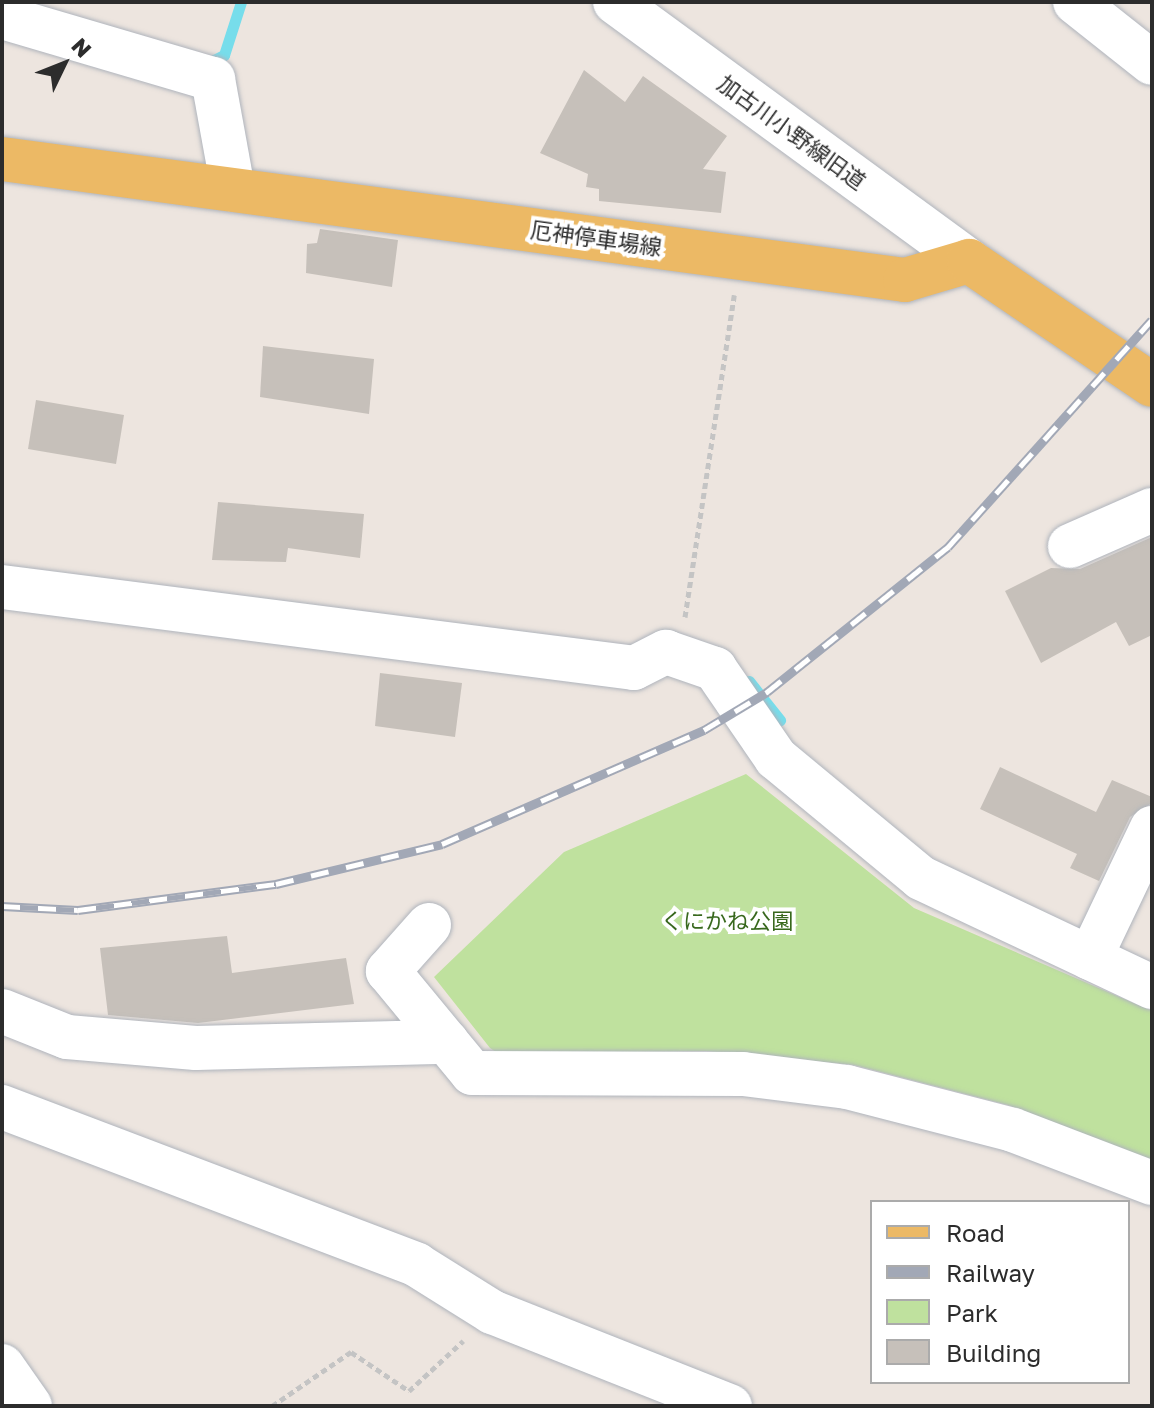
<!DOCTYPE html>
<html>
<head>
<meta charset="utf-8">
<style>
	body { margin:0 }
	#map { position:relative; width:1154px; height:1408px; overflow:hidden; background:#ede5df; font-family:"Golos Text","Noto Sans JP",sans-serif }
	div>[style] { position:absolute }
	.green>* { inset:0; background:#bfe19e }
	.stream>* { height:11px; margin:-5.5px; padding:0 5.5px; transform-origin:5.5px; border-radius:5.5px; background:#77ddeb }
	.building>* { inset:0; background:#c6c0ba }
	.path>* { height:5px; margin-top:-2.5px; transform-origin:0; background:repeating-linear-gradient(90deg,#c4c4c4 0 6px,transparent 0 10px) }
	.roads { filter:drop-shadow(0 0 2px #afb4bc) drop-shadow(0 0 2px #afb4bc) }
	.minor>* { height:44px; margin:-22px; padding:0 22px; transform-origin:22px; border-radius:22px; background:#fff }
	.major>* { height:44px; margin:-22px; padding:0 22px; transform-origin:22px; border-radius:22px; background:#ecb965 }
	.rail>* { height:9px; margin-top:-4.5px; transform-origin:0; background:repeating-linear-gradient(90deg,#fff 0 18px,#a2a8b6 0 36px); box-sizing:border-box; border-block:2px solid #a2a8b6 }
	span { translate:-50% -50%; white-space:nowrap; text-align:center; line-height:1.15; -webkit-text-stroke:8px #fff; paint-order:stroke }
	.street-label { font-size:22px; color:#2c2c2c }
	.park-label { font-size:22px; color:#38681d }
	.frame { position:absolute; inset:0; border:4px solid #2c2c2c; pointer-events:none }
	.legend { position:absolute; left:870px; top:1200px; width:260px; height:184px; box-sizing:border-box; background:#fff; border:2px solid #ababab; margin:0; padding:10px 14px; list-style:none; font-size:24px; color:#2c2c2c }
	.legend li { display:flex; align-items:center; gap:16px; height:40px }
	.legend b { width:40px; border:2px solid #ababab }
	.north { position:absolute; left:24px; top:24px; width:80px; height:80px; -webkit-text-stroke:6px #fff; paint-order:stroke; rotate:47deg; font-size:22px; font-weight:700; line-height:32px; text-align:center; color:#2c2c2c }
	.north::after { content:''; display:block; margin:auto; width:28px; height:36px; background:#2c2c2c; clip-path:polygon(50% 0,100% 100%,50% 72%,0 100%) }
</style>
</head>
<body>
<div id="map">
	<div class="green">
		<i style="clip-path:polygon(746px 774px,914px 908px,1152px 1011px,1152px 1161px,1008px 1105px,854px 1065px,706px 1051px,499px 1054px,490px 1048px,434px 977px,564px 852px)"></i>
	</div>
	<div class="stream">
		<i style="left:208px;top:63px;width:18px;rotate:-27deg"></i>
		<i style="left:224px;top:55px;width:56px;rotate:-72.2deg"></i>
		<i style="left:749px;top:681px;width:50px;rotate:51.5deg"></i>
	</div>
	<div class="building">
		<i style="clip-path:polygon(584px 70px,625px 102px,643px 76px,727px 136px,703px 169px,726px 172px,721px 213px,599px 201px,599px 189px,586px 187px,588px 174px,540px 153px)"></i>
		<i style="clip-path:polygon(320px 229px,398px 240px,392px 287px,306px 273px,307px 244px,317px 243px)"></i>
		<i style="clip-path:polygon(263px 346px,374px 359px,369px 414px,260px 397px)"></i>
		<i style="clip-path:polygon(36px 400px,124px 415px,116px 464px,28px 449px)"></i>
		<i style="clip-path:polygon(218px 502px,364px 514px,360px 558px,288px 548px,286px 562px,212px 560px)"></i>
		<i style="clip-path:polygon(1152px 537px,1152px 635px,1129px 646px,1116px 622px,1041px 663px,1005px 591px,1051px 568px,1080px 569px)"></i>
		<i style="clip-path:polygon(380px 673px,462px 683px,455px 737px,375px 726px)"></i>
		<i style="clip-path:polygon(1000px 767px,1096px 812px,1112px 780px,1152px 797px,1152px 803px,1130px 817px,1099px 881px,1070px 868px,1077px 854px,980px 809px)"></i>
		<i style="clip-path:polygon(227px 936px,232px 973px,346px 958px,354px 1004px,198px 1023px,108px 1015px,100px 948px)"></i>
	</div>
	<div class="path">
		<i style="left:685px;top:617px;width:326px;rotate:-81.3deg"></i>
		<i style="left:272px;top:1406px;width:96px;rotate:-34.4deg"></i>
		<i style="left:351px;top:1352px;width:70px;rotate:33.9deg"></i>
		<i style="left:409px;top:1391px;width:74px;rotate:-42.8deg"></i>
	</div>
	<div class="roads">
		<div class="minor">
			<i style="left:615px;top:2px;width:439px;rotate:36.2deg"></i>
			<i style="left:1075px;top:2px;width:98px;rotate:38.4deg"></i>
			<i style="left:2px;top:17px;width:220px;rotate:16.4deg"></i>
			<i style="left:213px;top:79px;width:112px;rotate:79.7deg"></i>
			<i style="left:1070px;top:546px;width:90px;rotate:-23.7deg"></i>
			<i style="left:2px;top:587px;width:637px;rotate:7.3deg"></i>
			<i style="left:634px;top:668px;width:36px;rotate:-27deg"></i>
			<i style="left:666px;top:652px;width:52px;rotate:19.1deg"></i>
			<i style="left:715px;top:669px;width:108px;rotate:55.6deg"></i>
			<i style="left:776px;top:758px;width:188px;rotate:39.6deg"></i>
			<i style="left:921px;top:878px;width:255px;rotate:25.3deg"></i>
			<i style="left:429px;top:925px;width:62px;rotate:131.7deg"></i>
			<i style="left:388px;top:971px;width:132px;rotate:50.5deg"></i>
			<i style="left:472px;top:1073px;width:271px;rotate:0.2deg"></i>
			<i style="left:743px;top:1074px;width:105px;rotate:7.1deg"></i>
			<i style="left:847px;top:1087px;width:171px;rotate:14.5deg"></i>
			<i style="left:1013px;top:1130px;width:149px;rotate:20.9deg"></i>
			<i style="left:1090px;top:958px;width:144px;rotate:-64.5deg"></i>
			<i style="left:2px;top:1011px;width:70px;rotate:21.8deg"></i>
			<i style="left:67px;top:1037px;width:129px;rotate:4.9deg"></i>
			<i style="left:196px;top:1048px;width:251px;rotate:-1.4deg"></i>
			<i style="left:2px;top:1107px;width:444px;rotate:20.8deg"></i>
			<i style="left:417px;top:1265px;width:89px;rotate:32.1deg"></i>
			<i style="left:492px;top:1312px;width:256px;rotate:21.6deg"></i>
			<i style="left:2px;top:1366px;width:49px;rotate:55deg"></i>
		</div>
		<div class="major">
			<i style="left:2px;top:159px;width:911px;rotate:7.63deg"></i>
			<i style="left:905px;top:280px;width:67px;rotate:-16.5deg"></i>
			<i style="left:969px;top:261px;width:221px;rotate:34.1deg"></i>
		</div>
	</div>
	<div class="rail">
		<i style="left:2px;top:906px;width:76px;rotate:3deg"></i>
		<i style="left:78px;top:910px;width:200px;rotate:-7.5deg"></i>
		<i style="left:276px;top:884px;width:171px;rotate:-13.5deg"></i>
		<i style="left:442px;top:844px;width:286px;rotate:-23.5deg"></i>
		<i style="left:704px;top:730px;width:74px;rotate:-31.1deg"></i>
		<i style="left:767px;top:692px;width:232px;rotate:-38.7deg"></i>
		<i style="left:948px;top:547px;width:305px;rotate:-48.1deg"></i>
	</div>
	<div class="street-label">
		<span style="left:792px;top:132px;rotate:36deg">加古川小野線旧道</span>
		<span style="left:596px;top:238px;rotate:8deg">厄神停車場線</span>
	</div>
	<div class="park-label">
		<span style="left:727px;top:921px">くにかね公園</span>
	</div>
	<div class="frame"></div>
	<ul class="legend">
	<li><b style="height:10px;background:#ecb965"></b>Road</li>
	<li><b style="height:10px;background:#a2a8b6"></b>Railway</li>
	<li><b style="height:22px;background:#bfe19e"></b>Park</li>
	<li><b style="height:22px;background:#c6c0ba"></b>Building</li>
	</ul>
	<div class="north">N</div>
</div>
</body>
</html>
